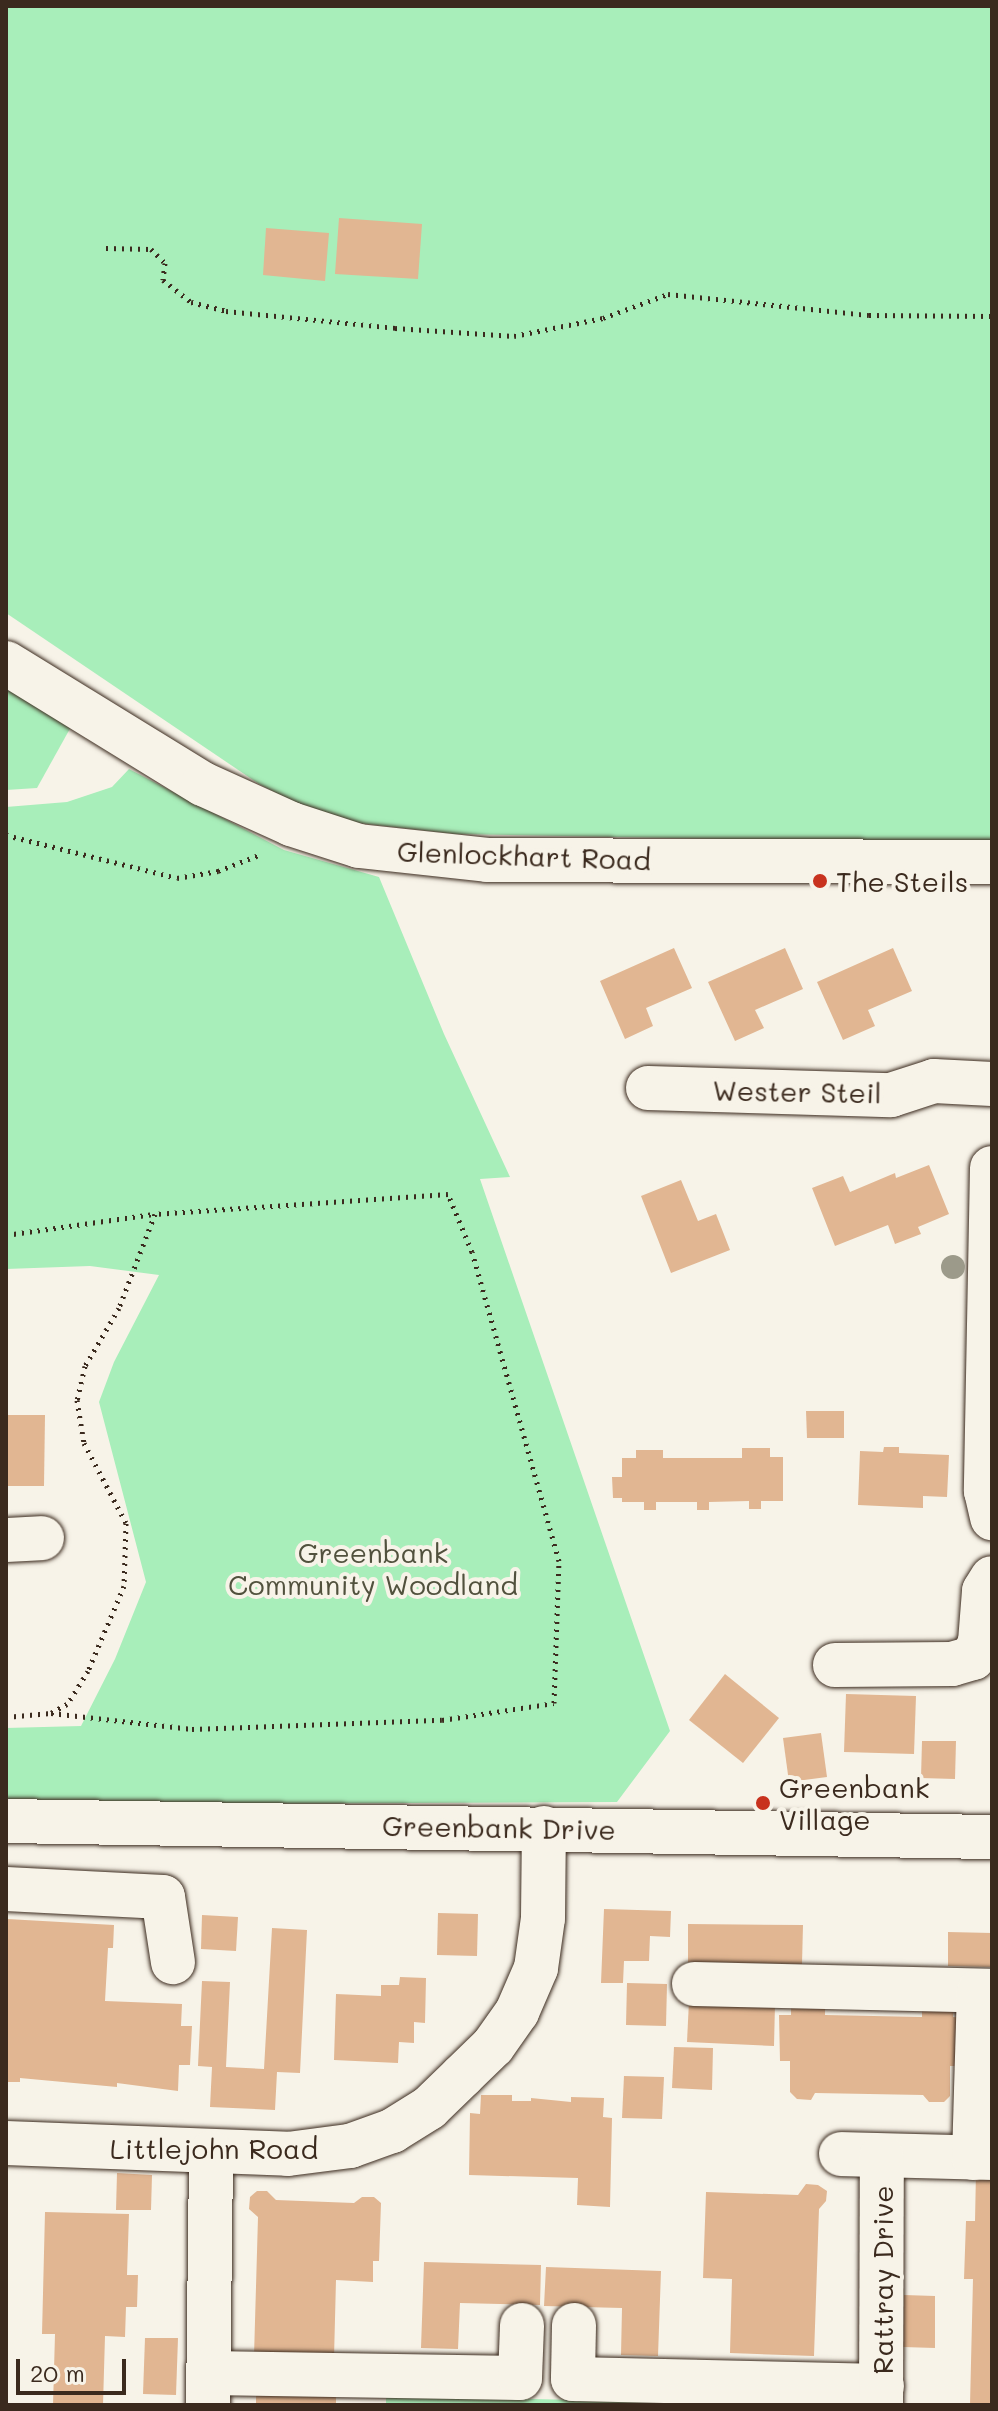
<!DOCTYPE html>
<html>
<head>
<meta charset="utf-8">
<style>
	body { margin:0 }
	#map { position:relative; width:998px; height:2411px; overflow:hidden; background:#f7f3e8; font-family:Mali,sans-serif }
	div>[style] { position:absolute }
	.green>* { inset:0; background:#a8eeba }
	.building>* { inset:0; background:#e1b692 }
	.path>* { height:5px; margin-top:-2.5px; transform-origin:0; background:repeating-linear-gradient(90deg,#3b2a1e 0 2px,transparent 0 8px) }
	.roads { filter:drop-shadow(0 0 2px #3b2a1e) drop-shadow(0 0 2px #3b2a1e) }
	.minor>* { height:44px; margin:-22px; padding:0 22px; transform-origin:22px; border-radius:22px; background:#f7f3e8 }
	.trees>* { width:24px; height:24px; margin:-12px; border-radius:50%; background:#9c9a8a }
	.dots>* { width:22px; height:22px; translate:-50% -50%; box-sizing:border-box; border:4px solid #f7f3e8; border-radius:50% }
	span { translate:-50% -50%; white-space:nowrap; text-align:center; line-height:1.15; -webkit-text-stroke:8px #f7f3e8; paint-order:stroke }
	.street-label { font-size:28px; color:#3b2a1e }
	.poi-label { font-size:28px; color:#3b2a1e }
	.left { translate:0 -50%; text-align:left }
	.park-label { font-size:28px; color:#51513d }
	.frame { position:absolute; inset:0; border:8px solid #3b2a1e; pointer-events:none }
	.scale { position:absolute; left:16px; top:2359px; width:110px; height:36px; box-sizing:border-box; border:4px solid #3b2a1e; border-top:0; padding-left:10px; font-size:24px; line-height:28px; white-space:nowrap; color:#3b2a1e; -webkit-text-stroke:6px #f7f3e8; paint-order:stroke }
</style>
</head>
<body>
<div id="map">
	<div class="green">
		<i style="clip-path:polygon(6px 6px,992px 6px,992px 844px,455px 834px,350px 822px,309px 810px,259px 784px,6px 613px)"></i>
		<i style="clip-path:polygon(6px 684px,72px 725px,37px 788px,6px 790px)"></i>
		<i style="clip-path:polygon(129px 769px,284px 850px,379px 877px,444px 1034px,510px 1177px,480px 1179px,670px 1731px,617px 1802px,6px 1805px,6px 1728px,81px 1726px,115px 1659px,146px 1582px,99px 1402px,114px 1362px,159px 1275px,90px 1266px,6px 1269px,6px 807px,67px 802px,112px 787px)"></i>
		<i style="clip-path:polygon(386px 2396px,674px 2402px,674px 2405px,386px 2405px)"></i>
	</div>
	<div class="building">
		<i style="clip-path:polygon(339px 218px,422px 224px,418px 279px,335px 274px)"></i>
		<i style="clip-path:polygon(266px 228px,329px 233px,325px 281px,263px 275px)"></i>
		<i style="clip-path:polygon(674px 948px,692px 988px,646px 1008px,653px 1026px,625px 1039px,600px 981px)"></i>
		<i style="clip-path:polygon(785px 948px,803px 989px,755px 1010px,764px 1028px,735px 1041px,708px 982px)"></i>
		<i style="clip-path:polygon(893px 948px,912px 991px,868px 1010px,875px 1026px,843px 1040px,817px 982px)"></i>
		<i style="clip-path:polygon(929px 1165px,949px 1214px,918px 1227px,921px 1234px,895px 1244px,888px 1225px,835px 1246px,812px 1188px,843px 1176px,850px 1192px,895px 1173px,896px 1178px)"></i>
		<i style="clip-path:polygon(681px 1180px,698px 1221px,716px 1214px,730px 1250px,671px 1273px,641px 1196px)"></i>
		<i style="clip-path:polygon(806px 1411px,844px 1411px,844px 1438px,807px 1438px)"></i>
		<i style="clip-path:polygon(6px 1415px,45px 1415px,44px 1486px,6px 1486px)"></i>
		<i style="clip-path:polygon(884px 1447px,899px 1447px,899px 1453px,949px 1455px,947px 1497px,923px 1496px,923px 1508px,858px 1505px,860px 1451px,883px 1452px)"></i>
		<i style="clip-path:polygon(742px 1448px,770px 1448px,770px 1457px,783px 1457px,783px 1501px,761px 1501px,761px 1509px,749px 1509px,749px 1501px,709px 1502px,709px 1510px,697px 1510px,697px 1502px,656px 1502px,656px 1510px,644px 1510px,644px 1502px,622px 1502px,622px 1498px,613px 1498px,612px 1477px,622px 1477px,622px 1458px,636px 1458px,636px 1450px,663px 1450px,663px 1458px,742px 1458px)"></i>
		<i style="clip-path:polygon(725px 1674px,779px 1718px,743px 1763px,689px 1720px)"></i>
		<i style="clip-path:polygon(846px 1694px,916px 1696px,914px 1754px,844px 1752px)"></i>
		<i style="clip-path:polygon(821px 1733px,827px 1777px,789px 1782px,783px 1738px)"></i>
		<i style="clip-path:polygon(922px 1741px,956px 1741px,955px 1779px,921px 1778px)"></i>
		<i style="clip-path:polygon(604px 1909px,671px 1911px,670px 1937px,650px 1936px,649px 1961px,624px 1961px,623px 1983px,601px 1983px)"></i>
		<i style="clip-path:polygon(438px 1913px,478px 1914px,477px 1956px,437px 1955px)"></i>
		<i style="clip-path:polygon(202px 1915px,238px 1917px,236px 1951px,201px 1949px)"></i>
		<i style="clip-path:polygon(7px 1919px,114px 1925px,113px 1948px,108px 1948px,105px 2001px,182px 2004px,181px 2026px,192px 2026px,190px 2065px,179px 2065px,178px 2091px,117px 2083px,117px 2087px,20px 2078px,20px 2082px,6px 2082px)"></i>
		<i style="clip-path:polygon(688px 1924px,803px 1925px,802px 1964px,688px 1962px)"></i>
		<i style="clip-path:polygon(272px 1928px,307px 1930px,300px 2073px,277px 2072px,275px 2110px,210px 2107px,212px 2067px,198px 2066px,202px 1981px,230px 1982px,226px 2067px,264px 2069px)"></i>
		<i style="clip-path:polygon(948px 1932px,992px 1933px,992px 1967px,948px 1966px)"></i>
		<i style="clip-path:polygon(400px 1977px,426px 1978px,425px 2023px,414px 2022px,414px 2043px,399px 2042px,398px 2063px,334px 2060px,336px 1994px,381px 1996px,381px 1985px,399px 1985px)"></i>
		<i style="clip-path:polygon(627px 1983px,667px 1984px,666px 2026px,626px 2025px)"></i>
		<i style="clip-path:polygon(689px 2001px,775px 2004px,774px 2046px,687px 2042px)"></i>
		<i style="clip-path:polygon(791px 2003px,825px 2003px,825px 2015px,922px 2017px,922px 2003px,954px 2004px,953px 2017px,967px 2018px,966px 2066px,950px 2066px,950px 2096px,944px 2102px,929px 2102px,923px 2095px,815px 2093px,811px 2100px,797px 2099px,790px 2092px,790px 2061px,780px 2061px,779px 2015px,791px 2015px)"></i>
		<i style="clip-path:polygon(674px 2047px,713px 2048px,712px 2090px,672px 2088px)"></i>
		<i style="clip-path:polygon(624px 2076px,664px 2077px,662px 2119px,622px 2118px)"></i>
		<i style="clip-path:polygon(481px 2095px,512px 2095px,512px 2101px,531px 2101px,531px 2098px,571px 2102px,571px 2097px,604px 2098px,603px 2117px,612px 2118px,610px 2207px,577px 2205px,578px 2178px,469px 2175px,470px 2113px,480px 2114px)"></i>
		<i style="clip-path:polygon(976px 2172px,992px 2173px,992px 2405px,970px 2405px,973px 2279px,964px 2279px,966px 2221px,975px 2221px)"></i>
		<i style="clip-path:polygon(117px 2173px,152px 2175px,151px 2210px,116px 2210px)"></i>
		<i style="clip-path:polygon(806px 2184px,818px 2185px,827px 2191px,826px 2201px,819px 2209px,814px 2356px,730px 2353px,732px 2279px,703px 2278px,706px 2192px,798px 2195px)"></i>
		<i style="clip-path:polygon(257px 2191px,267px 2191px,276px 2200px,354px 2203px,362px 2197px,374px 2197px,381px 2203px,379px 2261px,373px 2261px,373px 2282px,336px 2280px,334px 2358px,254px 2356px,258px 2217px,249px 2209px,250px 2197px)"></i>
		<i style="clip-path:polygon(45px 2212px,129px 2214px,127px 2275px,138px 2275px,137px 2307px,126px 2307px,125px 2337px,105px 2336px,103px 2405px,53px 2405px,55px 2334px,42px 2334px)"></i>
		<i style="clip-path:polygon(424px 2262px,541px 2265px,540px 2305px,460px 2303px,458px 2349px,421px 2348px)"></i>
		<i style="clip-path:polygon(546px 2267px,661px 2271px,658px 2356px,621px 2355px,622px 2308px,544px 2306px)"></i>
		<i style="clip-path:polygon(904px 2295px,935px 2296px,935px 2348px,903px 2347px)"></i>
		<i style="clip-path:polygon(145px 2338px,178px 2338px,176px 2395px,143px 2394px)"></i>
		<i style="clip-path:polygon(256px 2393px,336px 2395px,336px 2405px,256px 2405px)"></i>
	</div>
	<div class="path">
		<i style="left:106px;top:248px;width:45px;rotate:1.3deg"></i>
		<i style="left:151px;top:249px;width:20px;rotate:45deg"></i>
		<i style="left:165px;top:263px;width:17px;rotate:97deg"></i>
		<i style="left:163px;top:280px;width:36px;rotate:38deg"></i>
		<i style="left:191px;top:302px;width:36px;rotate:14deg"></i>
		<i style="left:226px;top:311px;width:170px;rotate:5.7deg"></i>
		<i style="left:395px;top:328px;width:119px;rotate:3.8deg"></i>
		<i style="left:514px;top:336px;width:91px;rotate:-11.4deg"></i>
		<i style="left:603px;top:318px;width:69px;rotate:-20.3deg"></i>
		<i style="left:668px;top:294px;width:202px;rotate:6deg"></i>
		<i style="left:869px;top:315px;width:123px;rotate:0.5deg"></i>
		<i style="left:6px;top:835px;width:176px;rotate:14.1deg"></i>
		<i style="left:177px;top:878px;width:42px;rotate:-9.7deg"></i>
		<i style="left:218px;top:871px;width:44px;rotate:-21.3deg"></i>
		<i style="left:6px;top:1235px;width:149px;rotate:-8.1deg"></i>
		<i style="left:6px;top:1717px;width:45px;rotate:-5.1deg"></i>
		<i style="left:51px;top:1713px;width:142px;rotate:6.5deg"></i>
		<i style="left:192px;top:1729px;width:250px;rotate:-2.1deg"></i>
		<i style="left:442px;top:1720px;width:113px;rotate:-8.6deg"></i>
		<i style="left:554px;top:1703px;width:142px;rotate:-88deg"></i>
		<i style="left:559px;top:1561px;width:321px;rotate:-105.7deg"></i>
		<i style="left:472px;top:1252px;width:63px;rotate:-112.5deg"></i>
		<i style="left:448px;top:1194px;width:294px;rotate:176.1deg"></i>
		<i style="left:155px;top:1214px;width:101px;rotate:111deg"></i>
		<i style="left:119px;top:1308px;width:67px;rotate:120.4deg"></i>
		<i style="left:85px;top:1366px;width:35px;rotate:103deg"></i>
		<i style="left:77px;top:1400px;width:44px;rotate:80.8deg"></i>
		<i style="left:84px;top:1443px;width:90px;rotate:62.3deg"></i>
		<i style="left:126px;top:1523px;width:63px;rotate:91.8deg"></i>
		<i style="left:124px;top:1586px;width:92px;rotate:113deg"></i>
		<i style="left:88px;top:1671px;width:39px;rotate:122deg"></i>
		<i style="left:67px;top:1704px;width:18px;rotate:151deg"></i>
	</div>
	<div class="roads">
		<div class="minor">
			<i style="left:6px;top:663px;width:231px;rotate:31.6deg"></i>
			<i style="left:203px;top:784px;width:97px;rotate:24.4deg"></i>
			<i style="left:291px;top:824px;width:71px;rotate:17.9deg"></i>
			<i style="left:359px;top:846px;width:129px;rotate:6.2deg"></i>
			<i style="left:487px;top:860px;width:505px;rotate:0.23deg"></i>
			<i style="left:648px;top:1088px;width:243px;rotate:1.7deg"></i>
			<i style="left:891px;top:1095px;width:45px;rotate:-18deg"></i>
			<i style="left:934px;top:1081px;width:58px;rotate:3deg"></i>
			<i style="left:992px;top:1168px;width:323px;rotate:91.1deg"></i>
			<i style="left:986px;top:1491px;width:28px;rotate:77deg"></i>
			<i style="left:6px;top:1540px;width:36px;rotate:-3deg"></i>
			<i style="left:835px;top:1665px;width:117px;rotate:-0.5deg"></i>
			<i style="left:952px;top:1664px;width:22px;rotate:-16deg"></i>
			<i style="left:973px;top:1658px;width:17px;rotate:-66deg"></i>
			<i style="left:980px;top:1642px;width:51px;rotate:-85.5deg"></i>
			<i style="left:984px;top:1591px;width:15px;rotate:-58deg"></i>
			<i style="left:6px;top:1821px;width:986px;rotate:0.93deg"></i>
			<i style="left:6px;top:1889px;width:157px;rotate:2.9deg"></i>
			<i style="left:163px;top:1897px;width:66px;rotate:81.3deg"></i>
			<i style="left:694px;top:1984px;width:298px;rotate:1.3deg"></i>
			<i style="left:6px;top:2143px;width:282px;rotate:2.2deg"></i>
			<i style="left:288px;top:2154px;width:63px;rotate:-7.4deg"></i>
			<i style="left:350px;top:2146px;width:45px;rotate:-19.7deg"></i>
			<i style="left:392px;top:2131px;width:44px;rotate:-31.9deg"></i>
			<i style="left:429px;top:2108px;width:46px;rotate:-44.1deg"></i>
			<i style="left:462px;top:2076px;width:43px;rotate:-44.1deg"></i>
			<i style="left:493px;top:2046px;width:42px;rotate:-54.8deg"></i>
			<i style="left:517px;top:2012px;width:48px;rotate:-66.6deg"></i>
			<i style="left:536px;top:1968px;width:50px;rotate:-82deg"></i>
			<i style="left:543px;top:1918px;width:90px;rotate:-89.4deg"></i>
			<i style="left:841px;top:2154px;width:151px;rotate:1.5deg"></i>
			<i style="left:974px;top:2158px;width:167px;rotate:-88.3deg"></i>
			<i style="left:574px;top:2325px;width:54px;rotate:91.1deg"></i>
			<i style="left:573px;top:2379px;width:309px;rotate:1.3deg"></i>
			<i style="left:209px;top:2373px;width:311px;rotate:0.9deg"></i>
			<i style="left:520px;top:2378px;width:53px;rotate:-87.8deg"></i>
			<i style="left:208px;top:2405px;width:252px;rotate:-89.3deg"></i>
			<i style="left:881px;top:2405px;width:249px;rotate:-89.8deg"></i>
		</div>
	</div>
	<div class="trees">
		<i style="left:953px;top:1267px"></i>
	</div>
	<div class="dots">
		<i style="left:820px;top:881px;background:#c8321e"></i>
		<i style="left:763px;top:1803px;background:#c8321e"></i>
	</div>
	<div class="street-label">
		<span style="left:524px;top:855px;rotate:2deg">Glenlockhart Road</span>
		<span style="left:797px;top:1091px;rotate:1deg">Wester Steil</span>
		<span style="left:499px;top:1827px;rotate:1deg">Greenbank Drive</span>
		<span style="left:214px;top:2148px">Littlejohn Road</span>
		<span style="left:882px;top:2280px;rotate:-90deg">Rattray Drive</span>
	</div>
	<div class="poi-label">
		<span class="left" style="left:836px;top:881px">The Steils</span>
		<span class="left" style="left:779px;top:1803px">Greenbank<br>Village</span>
	</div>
	<div class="park-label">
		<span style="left:373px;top:1568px">Greenbank<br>Community Woodland</span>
	</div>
	<div class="frame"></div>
	<div class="scale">20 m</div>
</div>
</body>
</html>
